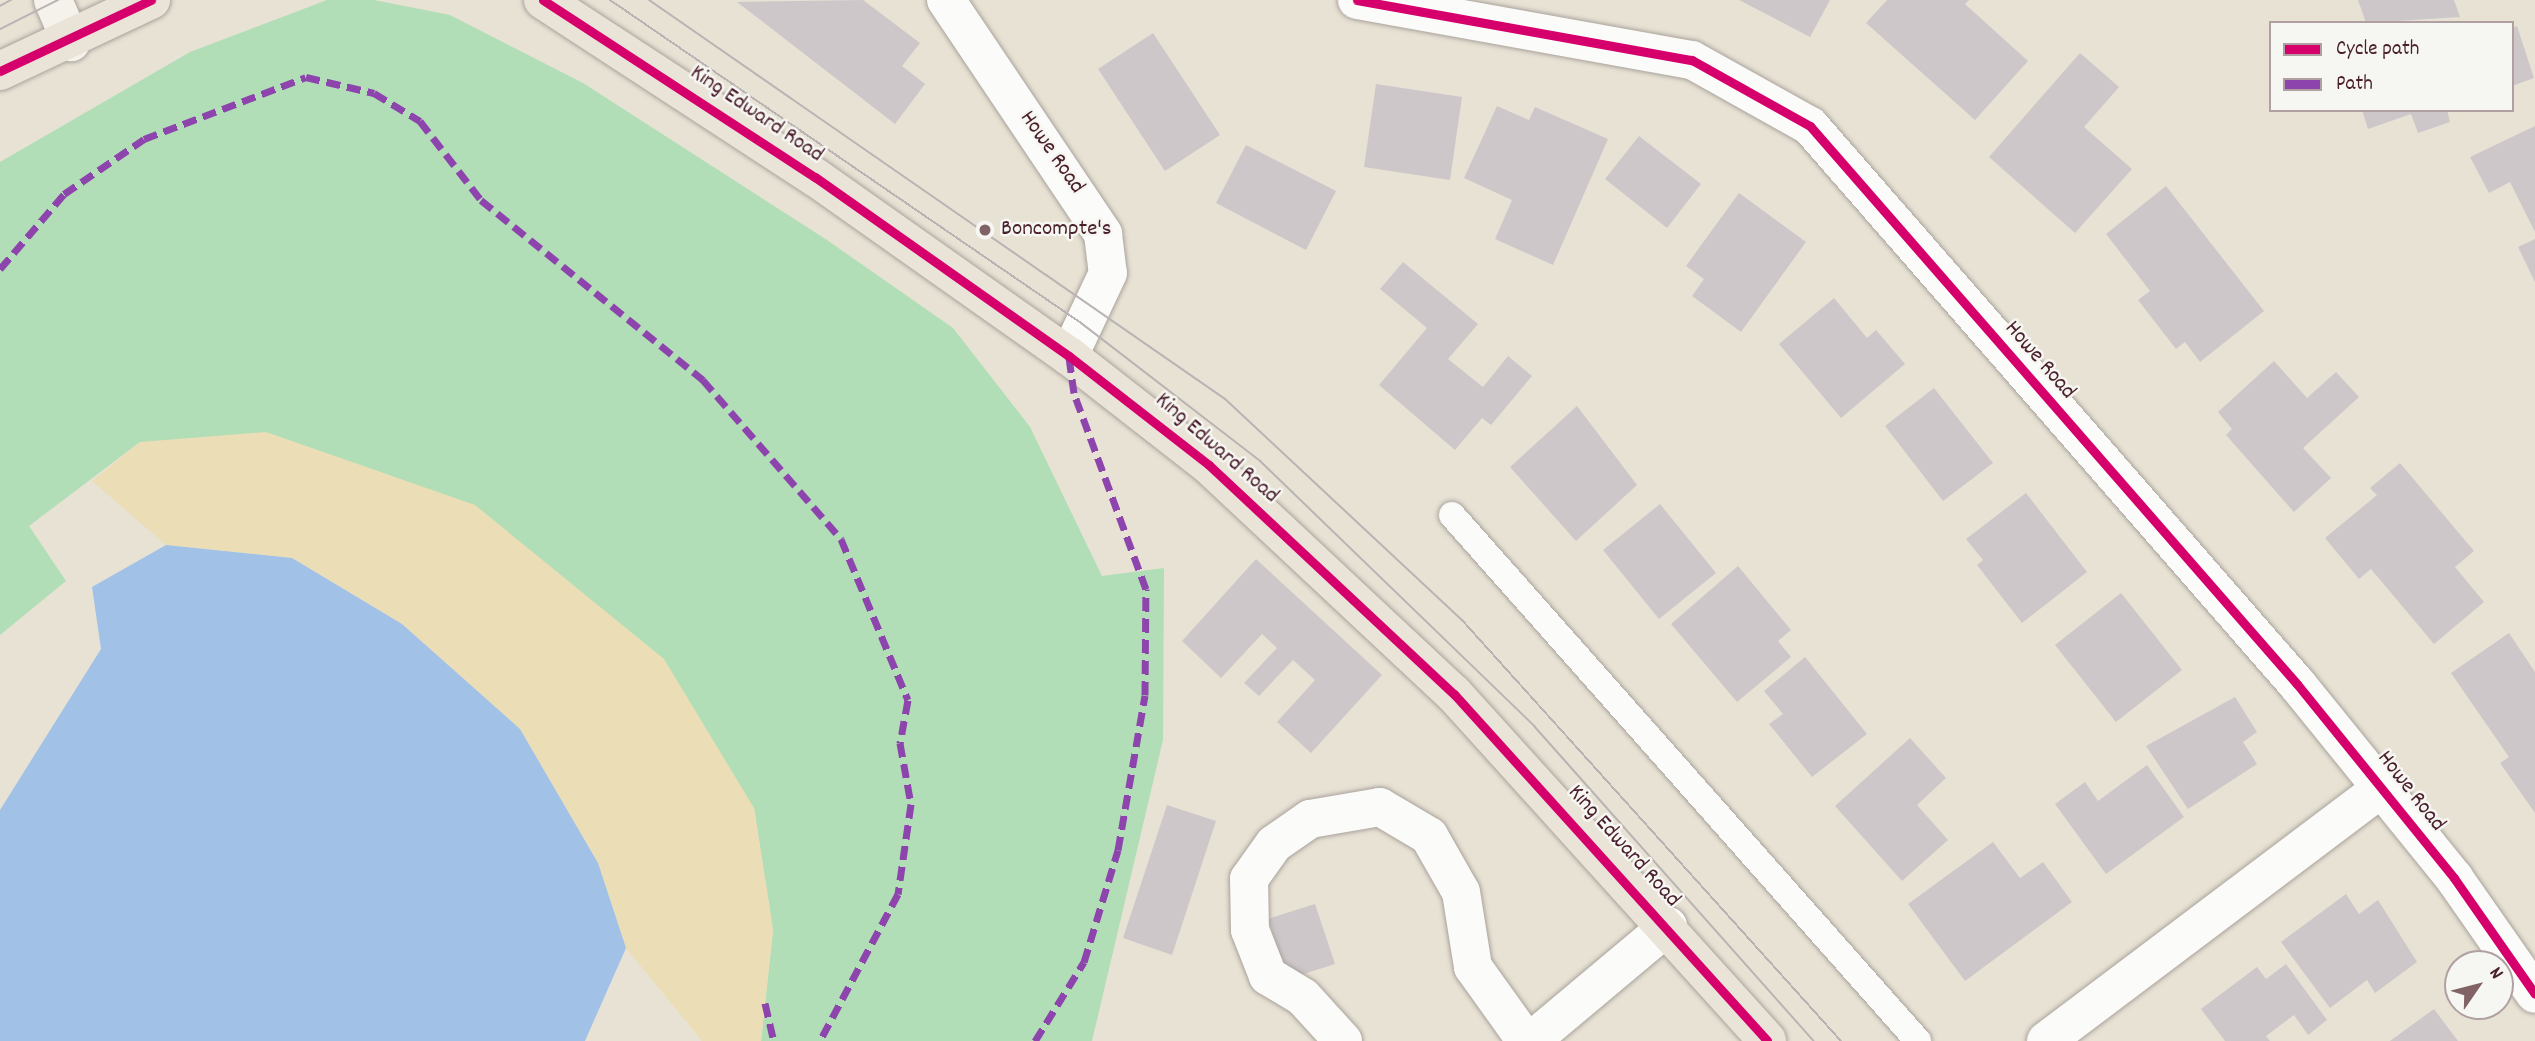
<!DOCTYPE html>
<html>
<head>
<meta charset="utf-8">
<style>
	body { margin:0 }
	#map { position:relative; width:2535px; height:1041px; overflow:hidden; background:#e7e2d4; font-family:Dekko,sans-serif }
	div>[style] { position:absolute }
	.green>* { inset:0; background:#b1deb6 }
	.sand>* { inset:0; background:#ebdeb6 }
	.water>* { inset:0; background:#a1c1e6 }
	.building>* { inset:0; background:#cdc7ca }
	.roads { filter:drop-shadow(0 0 2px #aaa29c) drop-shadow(0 0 2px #aaa29c) }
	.lane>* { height:26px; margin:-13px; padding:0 13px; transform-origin:13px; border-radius:13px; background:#fbfbf9 }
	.street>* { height:38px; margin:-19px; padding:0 19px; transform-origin:19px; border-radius:19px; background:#fbfbf9 }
	.secondary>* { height:38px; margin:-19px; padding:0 19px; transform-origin:19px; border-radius:19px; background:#f5f1eb }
	.primary>* { height:38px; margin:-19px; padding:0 19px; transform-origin:19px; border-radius:19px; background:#eae3d7 }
	.tram>* { height:2px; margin:-1px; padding:0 1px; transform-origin:1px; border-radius:1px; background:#b9b3b3 }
	.quiet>* { height:7px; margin-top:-3.5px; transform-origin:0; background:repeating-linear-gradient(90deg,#8e44ad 0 14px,transparent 0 21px) }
	.cycleway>* { height:9px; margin:-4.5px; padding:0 4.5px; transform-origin:4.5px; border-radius:4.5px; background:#d6006c }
	.dots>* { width:19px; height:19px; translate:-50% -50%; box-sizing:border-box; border:4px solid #f6f6f2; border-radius:50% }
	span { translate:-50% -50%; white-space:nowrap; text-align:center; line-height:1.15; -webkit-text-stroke:5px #f6f6f2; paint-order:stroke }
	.street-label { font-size:23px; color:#4a1f2b }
	.poi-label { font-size:23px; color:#4a1f2b }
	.left { translate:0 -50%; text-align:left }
	.legend { position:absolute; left:2269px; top:21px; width:245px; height:91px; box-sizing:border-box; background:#f6f6f2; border:2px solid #b1a0a2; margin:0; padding:9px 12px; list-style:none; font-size:21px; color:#4a1f2b }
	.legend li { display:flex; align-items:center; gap:14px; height:35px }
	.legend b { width:35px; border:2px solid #b1a0a2 }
	.north { position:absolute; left:2444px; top:950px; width:70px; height:70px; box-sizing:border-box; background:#f6f6f2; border:2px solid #b1a0a2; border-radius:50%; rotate:55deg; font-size:19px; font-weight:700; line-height:28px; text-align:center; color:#4a1f2b }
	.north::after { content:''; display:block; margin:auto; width:24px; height:32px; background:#816366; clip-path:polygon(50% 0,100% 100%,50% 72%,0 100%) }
</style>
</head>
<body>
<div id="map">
	<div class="green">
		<i style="clip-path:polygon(327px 0,374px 0,450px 15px,583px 83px,827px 240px,953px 328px,1030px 427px,1102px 576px,1164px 568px,1163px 740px,1092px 1041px,761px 1041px,773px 930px,754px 808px,140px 442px,29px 526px,66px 581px,0 635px,0 162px,190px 52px)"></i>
	</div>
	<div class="sand">
		<i style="clip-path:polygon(266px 432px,475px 505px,664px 659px,754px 808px,773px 930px,761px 1041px,702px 1041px,626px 948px,598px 863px,520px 729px,402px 624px,292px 558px,166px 545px,92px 481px,140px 442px)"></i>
	</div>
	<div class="water">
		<i style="clip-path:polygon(166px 545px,292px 558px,402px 624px,520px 729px,598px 863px,626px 948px,585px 1041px,0 1041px,0 810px,101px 649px,92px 587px)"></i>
	</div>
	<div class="building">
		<i style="clip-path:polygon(863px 0,920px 43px,902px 66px,925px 84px,895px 124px,737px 2px)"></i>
		<i style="clip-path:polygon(1739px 0,1830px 0,1810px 37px)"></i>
		<i style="clip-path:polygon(1887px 0,1969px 0,1965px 4px,2028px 61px,1975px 120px,1866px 23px)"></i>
		<i style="clip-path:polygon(2358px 0,2454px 0,2460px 17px,2366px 23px)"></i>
		<i style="clip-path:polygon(2517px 26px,2534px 78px,2512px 86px,2512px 28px)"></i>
		<i style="clip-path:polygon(1153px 33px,1220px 135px,1165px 171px,1098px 69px)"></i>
		<i style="clip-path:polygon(2080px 53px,2119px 87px,2084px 127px,2132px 169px,2075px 233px,1989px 157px)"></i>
		<i style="clip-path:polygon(1376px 84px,1462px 97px,1450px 180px,1364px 167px)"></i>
		<i style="clip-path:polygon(1497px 106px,1529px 120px,1535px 107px,1608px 139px,1553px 265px,1495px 239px,1512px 200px,1464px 178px)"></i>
		<i style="clip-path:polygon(2362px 110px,2447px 110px,2450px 122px,2418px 133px,2411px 114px,2368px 129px)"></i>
		<i style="clip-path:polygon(2535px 126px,2535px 232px,2510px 182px,2489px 193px,2470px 157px)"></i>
		<i style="clip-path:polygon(1639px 136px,1701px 184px,1667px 228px,1605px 179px)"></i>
		<i style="clip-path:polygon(1246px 145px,1336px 191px,1306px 250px,1216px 203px)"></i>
		<i style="clip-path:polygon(2166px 186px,2264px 311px,2200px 362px,2185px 342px,2176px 349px,2138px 300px,2150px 291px,2106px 234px)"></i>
		<i style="clip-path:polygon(1739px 193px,1806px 242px,1741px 332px,1692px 296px,1704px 279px,1686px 266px)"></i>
		<i style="clip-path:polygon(2535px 239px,2535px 282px,2518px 247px)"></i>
		<i style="clip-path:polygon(1403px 262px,1478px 324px,1448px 359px,1483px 387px,1508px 356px,1532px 376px,1491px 425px,1482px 418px,1455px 450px,1379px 385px,1427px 328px,1380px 289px)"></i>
		<i style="clip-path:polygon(1834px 298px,1867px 338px,1876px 330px,1905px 364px,1841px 418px,1779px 344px)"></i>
		<i style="clip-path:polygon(2274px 361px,2307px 398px,2336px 372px,2359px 397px,2303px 448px,2331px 478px,2294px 512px,2226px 435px,2232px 429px,2218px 412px)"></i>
		<i style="clip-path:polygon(1934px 388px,1993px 463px,1943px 501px,1885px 426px)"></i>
		<i style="clip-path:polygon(1577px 406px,1637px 485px,1576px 541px,1510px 467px)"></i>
		<i style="clip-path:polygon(2400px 463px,2474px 551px,2455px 567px,2484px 602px,2434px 644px,2371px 569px,2359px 579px,2325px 538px,2377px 495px,2370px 488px)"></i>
		<i style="clip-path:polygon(2026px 493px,2087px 572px,2022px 623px,1977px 565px,1983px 560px,1966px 539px)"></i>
		<i style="clip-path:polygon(1660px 504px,1716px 573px,1659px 619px,1603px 550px)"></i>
		<i style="clip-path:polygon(1256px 559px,1382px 675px,1311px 753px,1277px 722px,1315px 680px,1293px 660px,1259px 696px,1244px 683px,1277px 648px,1262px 634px,1221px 678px,1182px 641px)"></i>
		<i style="clip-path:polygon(1738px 566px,1791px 630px,1778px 641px,1791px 657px,1737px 702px,1671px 624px)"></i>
		<i style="clip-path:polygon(2121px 593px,2182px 670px,2116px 722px,2055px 645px)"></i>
		<i style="clip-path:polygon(2509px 633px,2535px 672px,2535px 813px,2500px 763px,2509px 757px,2451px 673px)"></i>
		<i style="clip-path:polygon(1805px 657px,1867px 734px,1812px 777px,1769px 724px,1783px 714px,1764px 691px)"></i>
		<i style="clip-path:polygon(2235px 697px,2257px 732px,2243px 742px,2257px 764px,2188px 809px,2146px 746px)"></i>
		<i style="clip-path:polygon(1910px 738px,1946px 778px,1917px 805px,1948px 840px,1902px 881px,1835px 806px)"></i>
		<i style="clip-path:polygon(2147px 765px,2184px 817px,2106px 874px,2055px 804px,2085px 782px,2098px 801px)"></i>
		<i style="clip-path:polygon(1167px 805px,1216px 821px,1172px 955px,1123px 938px)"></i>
		<i style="clip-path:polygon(1993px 842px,2020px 878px,2043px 862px,2072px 902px,1965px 981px,1908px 904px)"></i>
		<i style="clip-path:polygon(2346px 894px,2359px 914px,2378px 900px,2417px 962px,2375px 993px,2367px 980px,2330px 1008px,2281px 942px)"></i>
		<i style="clip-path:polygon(1315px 904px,1335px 964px,1288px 979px,1268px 919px)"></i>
		<i style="clip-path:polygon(2286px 964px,2327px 1020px,2308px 1035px,2294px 1015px,2266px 1036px,2270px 1041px,2225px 1041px,2201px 1009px,2257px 967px,2266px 979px)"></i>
		<i style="clip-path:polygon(2434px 1009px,2458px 1041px,2390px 1041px)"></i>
	</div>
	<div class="roads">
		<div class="lane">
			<i style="left:1452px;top:515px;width:703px;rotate:48.46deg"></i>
		</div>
		<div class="street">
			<i style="left:946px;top:0;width:282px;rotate:56.1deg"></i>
			<i style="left:1103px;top:234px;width:39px;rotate:83deg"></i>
			<i style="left:1108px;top:273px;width:92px;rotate:115.2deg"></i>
			<i style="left:1357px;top:0;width:340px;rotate:10.2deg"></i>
			<i style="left:1692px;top:60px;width:135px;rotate:29.2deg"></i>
			<i style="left:1810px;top:126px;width:741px;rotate:48.89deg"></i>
			<i style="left:2297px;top:684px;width:250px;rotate:51deg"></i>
			<i style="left:2454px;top:878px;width:141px;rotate:55.1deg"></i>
			<i style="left:1343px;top:1041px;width:59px;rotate:-132.3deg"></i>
			<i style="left:1303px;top:997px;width:41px;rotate:-149deg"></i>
			<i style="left:1268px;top:976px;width:49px;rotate:-111.4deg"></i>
			<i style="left:1250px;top:930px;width:51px;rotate:-91.1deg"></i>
			<i style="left:1249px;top:879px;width:43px;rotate:-54.5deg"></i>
			<i style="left:1274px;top:844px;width:44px;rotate:-34.8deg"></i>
			<i style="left:1310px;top:819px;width:71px;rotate:-9.7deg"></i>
			<i style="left:1380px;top:807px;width:57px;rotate:30.6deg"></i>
			<i style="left:1429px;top:836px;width:64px;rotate:60.3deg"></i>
			<i style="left:1461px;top:892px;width:76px;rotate:80.9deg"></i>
			<i style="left:1473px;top:967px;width:91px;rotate:54.4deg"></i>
			<i style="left:1531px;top:1041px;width:179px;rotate:-40deg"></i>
			<i style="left:2046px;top:1041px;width:422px;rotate:-37deg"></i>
		</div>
		<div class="secondary">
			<i style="left:53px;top:0;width:46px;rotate:66.8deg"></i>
		</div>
		<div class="primary">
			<i style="left:543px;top:0;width:325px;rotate:33.1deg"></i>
			<i style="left:815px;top:177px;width:311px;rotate:35.2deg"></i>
			<i style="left:1069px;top:356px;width:177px;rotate:37.9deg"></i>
			<i style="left:1209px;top:465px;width:335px;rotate:43.1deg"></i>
			<i style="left:1454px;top:694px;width:467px;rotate:47.9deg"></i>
			<i style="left:0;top:71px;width:167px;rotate:-25.2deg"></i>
		</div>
	</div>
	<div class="tram">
		<i style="left:610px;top:0;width:571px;rotate:34.44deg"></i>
		<i style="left:1081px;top:323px;width:226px;rotate:37.6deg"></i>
		<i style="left:1260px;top:461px;width:381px;rotate:44deg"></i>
		<i style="left:1534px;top:726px;width:421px;rotate:48.4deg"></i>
		<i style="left:649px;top:0;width:701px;rotate:34.71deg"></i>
		<i style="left:1225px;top:399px;width:324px;rotate:43deg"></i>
		<i style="left:1462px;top:620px;width:566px;rotate:48.01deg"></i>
		<i style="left:0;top:6px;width:13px;rotate:-29deg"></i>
		<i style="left:0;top:29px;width:65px;rotate:-26.6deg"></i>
	</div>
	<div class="quiet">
		<i style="left:0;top:269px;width:99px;rotate:-49.5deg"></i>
		<i style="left:64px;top:194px;width:97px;rotate:-34.5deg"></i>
		<i style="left:144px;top:139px;width:173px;rotate:-20.9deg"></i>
		<i style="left:306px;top:77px;width:70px;rotate:13.2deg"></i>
		<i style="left:374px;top:93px;width:54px;rotate:31.3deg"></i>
		<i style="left:420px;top:121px;width:100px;rotate:52.3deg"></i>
		<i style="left:481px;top:200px;width:286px;rotate:39deg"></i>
		<i style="left:703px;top:380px;width:211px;rotate:49deg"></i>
		<i style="left:841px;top:539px;width:174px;rotate:67.4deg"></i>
		<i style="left:908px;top:700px;width:44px;rotate:100.5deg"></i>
		<i style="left:900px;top:743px;width:62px;rotate:79.8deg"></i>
		<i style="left:911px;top:804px;width:91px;rotate:98.2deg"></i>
		<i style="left:898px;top:894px;width:166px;rotate:118deg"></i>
		<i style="left:765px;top:1003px;width:39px;rotate:77deg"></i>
		<i style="left:1035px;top:1041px;width:93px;rotate:-58.2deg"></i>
		<i style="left:1084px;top:962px;width:117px;rotate:-73.1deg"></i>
		<i style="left:1118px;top:850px;width:157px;rotate:-80.1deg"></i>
		<i style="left:1145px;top:695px;width:106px;rotate:-89.5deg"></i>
		<i style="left:1146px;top:589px;width:209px;rotate:-110.2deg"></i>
		<i style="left:1074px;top:393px;width:37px;rotate:-98deg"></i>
	</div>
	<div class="cycleway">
		<i style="left:543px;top:0;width:325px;rotate:33.1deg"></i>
		<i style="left:815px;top:177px;width:311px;rotate:35.2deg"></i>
		<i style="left:1069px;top:356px;width:177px;rotate:37.9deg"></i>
		<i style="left:1209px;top:465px;width:335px;rotate:43.1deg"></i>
		<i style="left:1454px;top:694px;width:467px;rotate:47.9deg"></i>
		<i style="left:1357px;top:0;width:340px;rotate:10.2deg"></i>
		<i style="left:1692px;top:60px;width:135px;rotate:29.2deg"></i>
		<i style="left:1810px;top:126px;width:741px;rotate:48.89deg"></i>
		<i style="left:2297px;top:684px;width:250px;rotate:51deg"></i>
		<i style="left:2454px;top:878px;width:141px;rotate:55.1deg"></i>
		<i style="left:0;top:71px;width:167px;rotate:-25.2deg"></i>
	</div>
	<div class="dots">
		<i style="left:985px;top:230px;background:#816366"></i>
	</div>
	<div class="street-label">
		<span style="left:756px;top:115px;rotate:34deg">King Edward Road</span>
		<span style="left:1051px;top:153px;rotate:55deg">Howe Road</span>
		<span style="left:2039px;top:361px;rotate:49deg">Howe Road</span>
		<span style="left:1216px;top:449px;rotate:41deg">King Edward Road</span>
		<span style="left:2410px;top:792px;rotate:52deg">Howe Road</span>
		<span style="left:1623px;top:847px;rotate:48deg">King Edward Road</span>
	</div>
	<div class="poi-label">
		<span class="left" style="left:1001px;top:230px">Boncompte's</span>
	</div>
	<ul class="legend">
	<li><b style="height:9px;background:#d6006c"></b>Cycle path</li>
	<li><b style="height:9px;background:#8e44ad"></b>Path</li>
	</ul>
	<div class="north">N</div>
</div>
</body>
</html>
